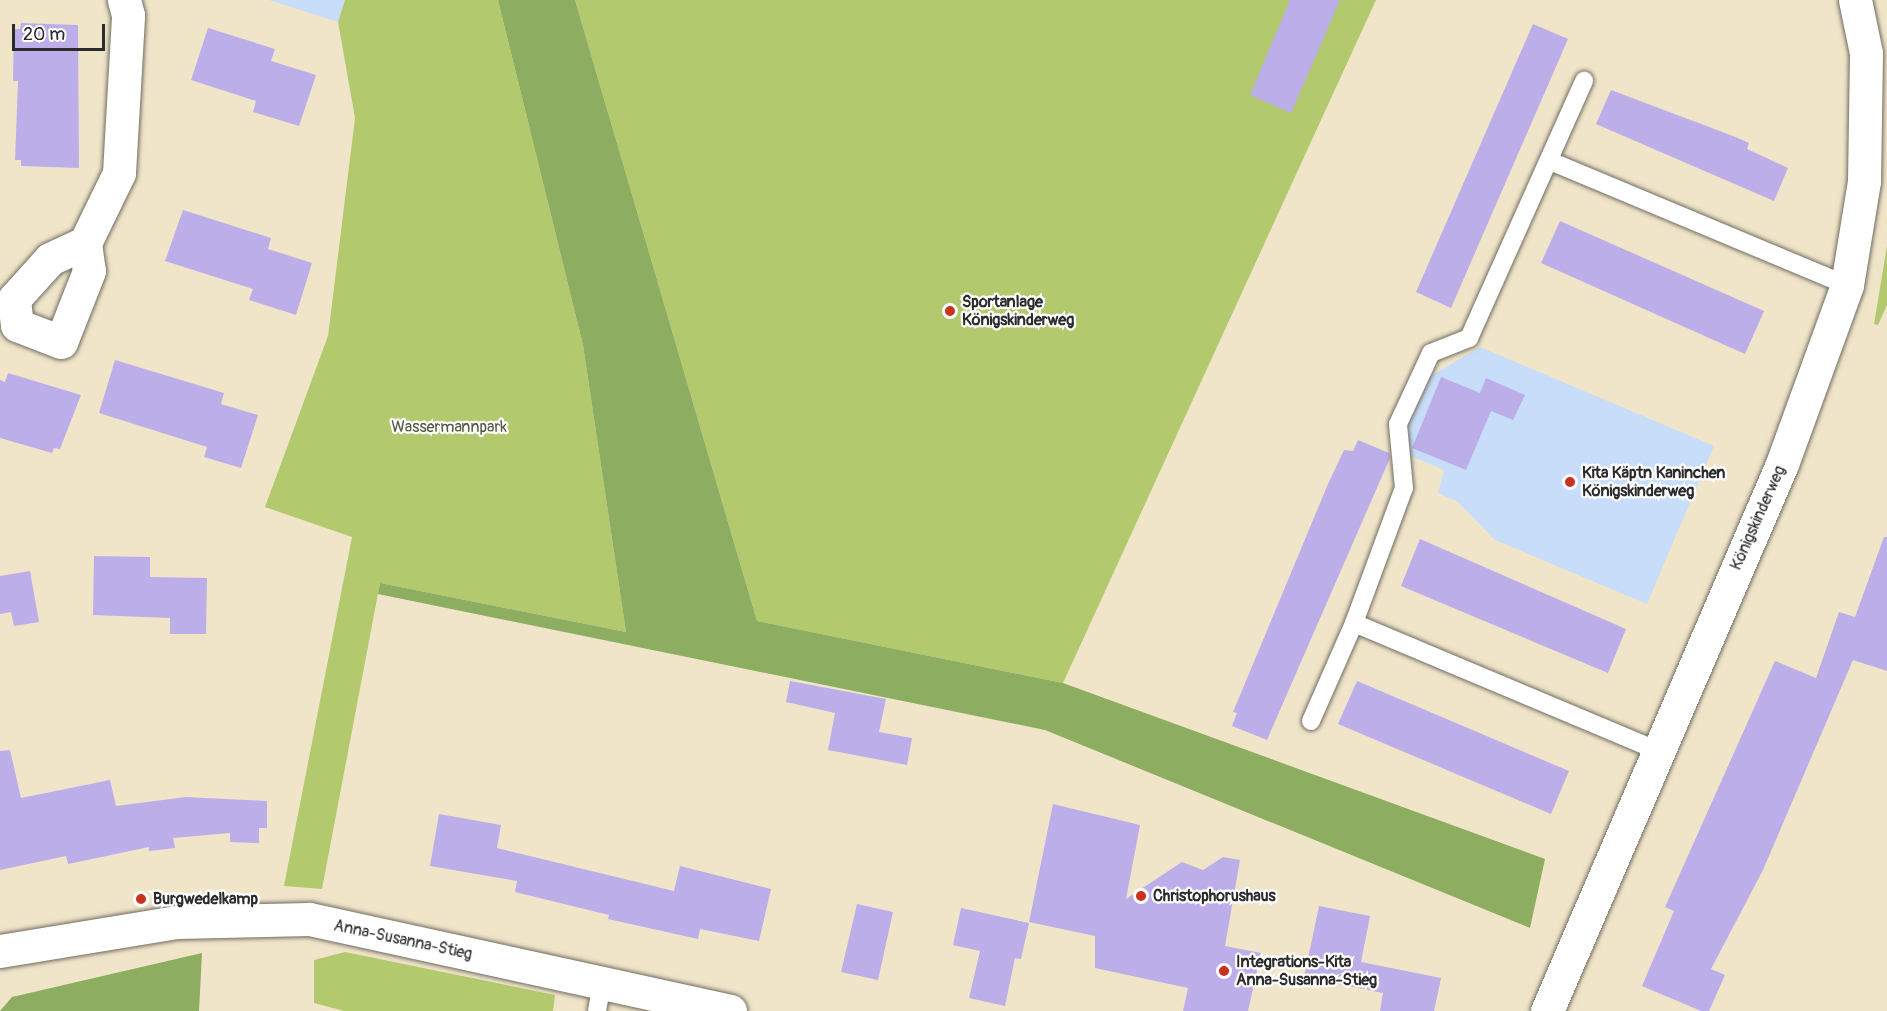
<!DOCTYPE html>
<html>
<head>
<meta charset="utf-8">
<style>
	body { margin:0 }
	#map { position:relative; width:1887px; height:1011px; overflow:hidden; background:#f0e5c9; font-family:Pangolin,sans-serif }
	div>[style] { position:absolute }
	.built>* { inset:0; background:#c8ddf9 }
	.green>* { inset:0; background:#b2c96e }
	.forest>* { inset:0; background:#8dad61 }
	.building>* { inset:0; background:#bcaee8 }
	.roads { filter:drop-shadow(0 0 2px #706c62) drop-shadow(0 0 2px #706c62) }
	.service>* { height:18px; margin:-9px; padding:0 9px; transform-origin:9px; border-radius:9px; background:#fff }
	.minor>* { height:33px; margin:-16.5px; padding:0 16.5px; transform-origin:16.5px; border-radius:16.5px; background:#fff }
	.dots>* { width:16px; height:16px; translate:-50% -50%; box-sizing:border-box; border:3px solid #fff; border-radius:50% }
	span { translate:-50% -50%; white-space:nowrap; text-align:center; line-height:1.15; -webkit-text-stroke:4.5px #fff; paint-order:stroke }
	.poi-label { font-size:16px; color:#2b2b2b; font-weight:700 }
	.left { translate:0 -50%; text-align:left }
	.park-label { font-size:16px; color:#545a3f }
	.street-label { font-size:16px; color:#2b2b2b }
	.scale { position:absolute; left:12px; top:24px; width:93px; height:27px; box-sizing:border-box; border:3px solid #2b2b2b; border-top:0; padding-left:8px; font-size:18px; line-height:21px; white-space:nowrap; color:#2b2b2b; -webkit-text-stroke:4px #fff; paint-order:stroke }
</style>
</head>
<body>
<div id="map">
	<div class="built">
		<i style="clip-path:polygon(269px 0,345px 0,338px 22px)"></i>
		<i style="clip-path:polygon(1480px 347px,1714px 446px,1647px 604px,1495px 540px,1458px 502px,1438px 493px,1444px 470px,1409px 455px,1399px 434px,1431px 376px)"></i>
	</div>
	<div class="green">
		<i style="clip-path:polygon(345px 0,498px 0,583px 345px,626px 632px,380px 583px,322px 889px,284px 886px,352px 537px,265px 507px,328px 336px,355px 118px,338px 22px)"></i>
		<i style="clip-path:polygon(575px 0,1376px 0,1063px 683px,757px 621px)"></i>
		<i style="clip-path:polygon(1887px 246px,1887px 305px,1878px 325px,1874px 324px)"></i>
		<i style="clip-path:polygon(345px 952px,555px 995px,553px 1011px,344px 1011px,314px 1003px,314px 960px)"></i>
	</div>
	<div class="forest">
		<i style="clip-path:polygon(498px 0,575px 0,757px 621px,1063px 683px,1545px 859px,1530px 928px,1045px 730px,378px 594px,380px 583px,626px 632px,583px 345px)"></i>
		<i style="clip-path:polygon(202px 953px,199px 1011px,0 1011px,12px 997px)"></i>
	</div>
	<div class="building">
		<i style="clip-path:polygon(1290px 0,1340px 0,1291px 113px,1250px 95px)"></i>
		<i style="clip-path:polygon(21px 23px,78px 25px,79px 168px,21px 166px,21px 160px,15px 160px,18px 81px,13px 81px,14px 29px,20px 29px)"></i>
		<i style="clip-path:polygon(1533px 24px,1568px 39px,1451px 308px,1416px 292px)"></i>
		<i style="clip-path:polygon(208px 28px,275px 49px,271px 61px,316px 75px,299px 126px,253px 112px,256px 101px,191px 80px)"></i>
		<i style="clip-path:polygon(1611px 90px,1733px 136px,1749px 143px,1747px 149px,1788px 168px,1774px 201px,1596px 124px)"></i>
		<i style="clip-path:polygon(183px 210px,271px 238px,268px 249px,312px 263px,296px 315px,249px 300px,253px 289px,165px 261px)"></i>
		<i style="clip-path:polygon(1560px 221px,1764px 311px,1745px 354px,1541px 263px)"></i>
		<i style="clip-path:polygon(115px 360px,224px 393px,221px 404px,258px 415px,241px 468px,204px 457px,207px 447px,99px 413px)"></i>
		<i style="clip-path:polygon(8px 373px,81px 395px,60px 449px,54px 448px,52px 453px,0 438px,0 380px,5px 382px)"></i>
		<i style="clip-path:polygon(1441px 377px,1480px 393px,1486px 378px,1525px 395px,1513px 420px,1491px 411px,1466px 470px,1412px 448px)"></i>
		<i style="clip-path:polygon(1358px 440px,1389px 453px,1390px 458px,1267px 740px,1232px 726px,1237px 713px,1233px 712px,1328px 484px,1344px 450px,1353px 451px)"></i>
		<i style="clip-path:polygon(1884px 537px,1887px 537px,1887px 671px,1853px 660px,1763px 870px,1711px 969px,1725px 975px,1709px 1011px,1701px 1011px,1642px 986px,1674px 911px,1665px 907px,1775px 661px,1816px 678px,1839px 612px,1855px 617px)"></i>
		<i style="clip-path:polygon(1420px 539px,1626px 629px,1608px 673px,1401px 586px)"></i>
		<i style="clip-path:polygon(94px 556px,150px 557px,150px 577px,207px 578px,206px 634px,170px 634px,170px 618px,93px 615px)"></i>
		<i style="clip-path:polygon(30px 571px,39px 622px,14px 626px,11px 612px,0 614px,0 576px)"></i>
		<i style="clip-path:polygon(790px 681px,886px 699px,879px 732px,912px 738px,907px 765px,828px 750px,835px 713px,786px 702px)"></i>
		<i style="clip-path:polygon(1357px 681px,1569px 771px,1551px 814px,1338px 724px)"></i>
		<i style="clip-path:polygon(10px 750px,21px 798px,110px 780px,116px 806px,186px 797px,267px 801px,267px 828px,259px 828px,259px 843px,230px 842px,230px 833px,173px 838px,175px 848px,149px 851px,149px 847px,68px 864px,66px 856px,0 870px,0 751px)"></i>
		<i style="clip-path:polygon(1053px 804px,1140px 825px,1126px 899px,1182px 862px,1203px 870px,1223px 857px,1240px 860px,1225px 946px,1261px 953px,1248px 1011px,1183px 1011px,1188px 988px,1095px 968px,1095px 936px,1029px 922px)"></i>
		<i style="clip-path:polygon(439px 814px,501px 825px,497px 848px,674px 891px,680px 866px,771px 889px,759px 941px,700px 929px,698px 939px,608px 919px,609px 915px,515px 892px,517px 881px,430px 866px)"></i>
		<i style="clip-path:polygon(857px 904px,893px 912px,878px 980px,841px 972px)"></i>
		<i style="clip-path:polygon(1319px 906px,1370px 916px,1361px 962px,1441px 978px,1434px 1011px,1380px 1011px,1383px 993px,1304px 977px)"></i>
		<i style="clip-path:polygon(961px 908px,1029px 923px,1021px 959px,1015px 958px,1005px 1006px,969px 998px,980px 951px,953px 945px)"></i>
	</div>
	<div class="roads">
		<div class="service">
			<i style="left:1550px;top:161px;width:322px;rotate:22.7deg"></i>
			<i style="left:1354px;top:623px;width:331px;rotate:22.8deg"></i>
			<i style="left:1311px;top:721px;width:107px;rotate:-66.3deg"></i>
			<i style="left:1354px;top:623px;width:144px;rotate:-69.7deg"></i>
			<i style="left:1404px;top:488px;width:64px;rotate:-95.4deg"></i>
			<i style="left:1398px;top:424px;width:78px;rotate:-65.1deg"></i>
			<i style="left:1431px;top:353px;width:41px;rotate:-21.5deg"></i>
			<i style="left:1469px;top:338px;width:282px;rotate:-65.9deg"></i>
			<i style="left:597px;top:1011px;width:28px;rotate:-80deg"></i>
		</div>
		<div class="minor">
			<i style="left:85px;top:243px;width:28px;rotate:82deg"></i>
			<i style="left:89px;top:271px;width:76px;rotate:111.5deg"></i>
			<i style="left:61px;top:342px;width:47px;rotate:-158.9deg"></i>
			<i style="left:17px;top:325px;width:26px;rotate:-97deg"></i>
			<i style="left:14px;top:299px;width:54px;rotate:-48deg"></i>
			<i style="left:50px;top:259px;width:38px;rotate:-25deg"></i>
			<i style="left:85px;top:243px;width:78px;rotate:-64.1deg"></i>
			<i style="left:119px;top:173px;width:158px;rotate:-86.7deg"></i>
			<i style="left:128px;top:15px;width:16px;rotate:-105deg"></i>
			<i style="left:0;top:951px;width:179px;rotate:-9.3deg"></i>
			<i style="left:177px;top:922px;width:132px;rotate:-1.3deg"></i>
			<i style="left:309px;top:919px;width:431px;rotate:12.3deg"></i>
			<i style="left:1547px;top:1011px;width:595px;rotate:-66.75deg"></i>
			<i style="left:1782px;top:464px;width:190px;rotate:-70deg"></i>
			<i style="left:1847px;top:285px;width:105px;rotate:-80.7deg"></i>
			<i style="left:1864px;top:181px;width:128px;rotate:-89.1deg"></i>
			<i style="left:1866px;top:53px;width:54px;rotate:-101.7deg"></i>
		</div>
	</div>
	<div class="dots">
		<i style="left:950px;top:311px;background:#c8321e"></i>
		<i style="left:1570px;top:482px;background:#c8321e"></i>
		<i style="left:1141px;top:896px;background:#c8321e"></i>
		<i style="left:141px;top:899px;background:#c8321e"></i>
		<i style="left:1224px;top:971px;background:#c8321e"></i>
	</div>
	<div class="poi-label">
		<span class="left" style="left:962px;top:311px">Sportanlage<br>Königskinderweg</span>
		<span class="left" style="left:1582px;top:482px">Kita Käptn Kaninchen<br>Königskinderweg</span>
		<span class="left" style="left:1153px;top:896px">Christophorushaus</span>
		<span class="left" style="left:153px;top:899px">Burgwedelkamp</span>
		<span class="left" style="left:1236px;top:971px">Integrations-Kita<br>Anna-Susanna-Stieg</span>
	</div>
	<div class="park-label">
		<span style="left:449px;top:427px">Wassermannpark</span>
	</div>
	<div class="street-label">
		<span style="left:1758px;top:518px;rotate:-66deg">Königskinderweg</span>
		<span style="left:403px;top:940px;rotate:12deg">Anna-Susanna-Stieg</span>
	</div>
	<div class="scale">20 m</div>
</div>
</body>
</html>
